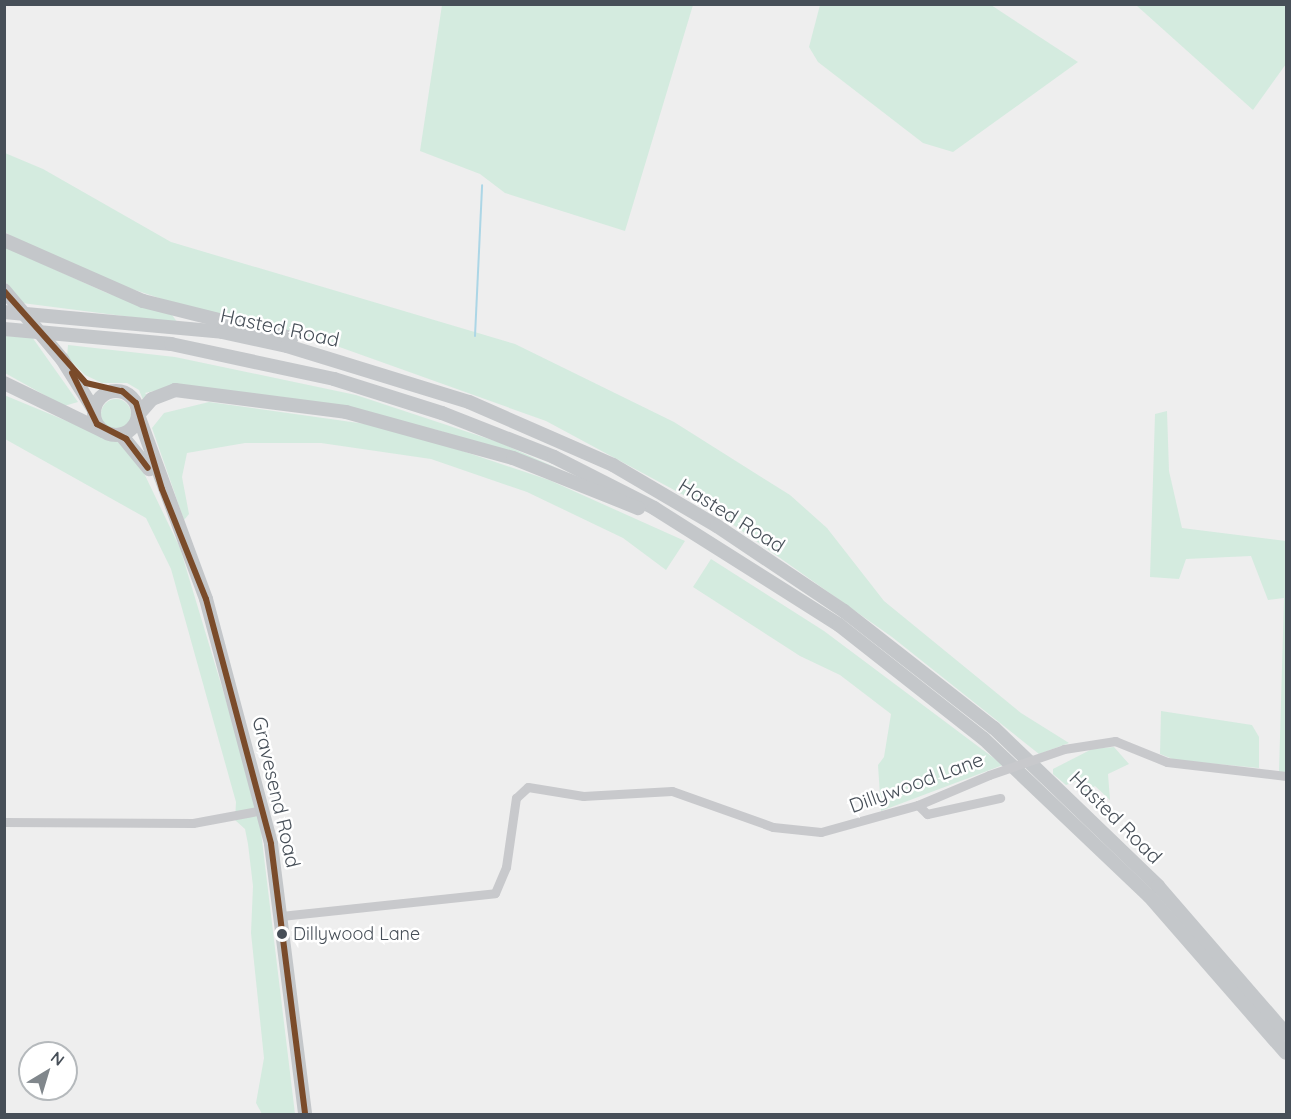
<!DOCTYPE html>
<html>
<head>
<meta charset="utf-8">
<style>
	body { margin:0 }
	#map { position:relative; width:1291px; height:1119px; overflow:hidden; background:#eee; font-family:Quicksand,sans-serif }
	div>[style] { position:absolute }
	.green>* { inset:0; background:#d4ebdf }
	.round { border-radius:50% }
	.stream>* { height:2px; margin:-1px; padding:0 1px; transform-origin:1px; border-radius:1px; background:#acd6e6 }
	.street>* { height:9px; margin:-4.5px; padding:0 4.5px; transform-origin:4.5px; border-radius:4.5px; background:#c8c9cc }
	.primary>* { height:14px; margin:-7px; padding:0 7px; transform-origin:7px; border-radius:7px; background:#c4c7ca }
	.primary>.ring { margin:-7px; padding:0; box-sizing:content-box; background:none; border:14px solid #c4c7ca; border-radius:50% }
	.street-bridge>* { height:9px; margin:-4.5px; padding:0 4.5px; transform-origin:4.5px; border-radius:4.5px; background:#c8c9cc }
	.primary-bridge>* { height:14px; margin:-7px; padding:0 7px; transform-origin:7px; border-radius:7px; background:#c4c7ca }
	.bus-1>* { height:6px; margin:-3px; padding:0 3px; transform-origin:3px; border-radius:3px; background:#7a4b2a }
	.dots>* { width:16px; height:16px; translate:-50% -50%; box-sizing:border-box; border:3px solid #fff; border-radius:50% }
	span { translate:-50% -50%; white-space:nowrap; text-align:center; line-height:1.15; -webkit-text-stroke:5px #fff; paint-order:stroke }
	.bus-label { font-size:18px; color:#474f58 }
	.left { translate:0 -50%; text-align:left }
	.street-label { font-size:20px; color:#474f58 }
	.frame { position:absolute; inset:0; border:6px solid #474f58; pointer-events:none }
	.north { position:absolute; left:18px; top:1041px; width:60px; height:60px; box-sizing:border-box; background:#fff; border:2px solid #b5b9bc; border-radius:50%; rotate:38deg; font-size:16px; font-weight:700; line-height:24px; text-align:center; color:#474f58 }
	.north::after { content:''; display:block; margin:auto; width:21px; height:27px; background:#81878c; clip-path:polygon(50% 0,100% 100%,50% 72%,0 100%) }
</style>
</head>
<body>
<div id="map">
	<div class="green">
		<i style="clip-path:polygon(442px 5px,693px 5px,625px 231px,505px 193px,480px 174px,420px 151px)"></i>
		<i style="clip-path:polygon(820px 5px,991px 5px,1078px 62px,953px 152px,923px 143px,818px 62px,809px 47px)"></i>
		<i style="clip-path:polygon(1136px 5px,1286px 5px,1286px 64px,1253px 110px)"></i>
		<i style="clip-path:polygon(5px 153px,43px 169px,171px 242px,515px 344px,674px 422px,790px 495px,827px 528px,884px 601px,1021px 713px,1069px 743px,1039px 754px,892px 637px,715px 512px,546px 421px,331px 344px,183px 306px,108px 281px,24px 244px,5px 232px)"></i>
		<i style="clip-path:polygon(5px 247px,107px 293px,172px 315px,178px 323px,22px 303px,5px 281px)"></i>
		<i style="clip-path:polygon(5px 336px,32px 337px,78px 402px,64px 406px,5px 373px)"></i>
		<i style="clip-path:polygon(68px 345px,175px 357px,356px 395px,501px 443px,559px 469px,437px 430px,283px 397px,168px 388px,145px 393px,149px 397px,144px 402px,139px 390px,127px 383px,102px 383px,85px 375px,67px 357px)"></i>
		<i style="clip-path:polygon(4px 395px,120px 443px,141px 467px,180px 548px,258px 807px,295px 1114px,262px 1114px,256px 1103px,264px 1058px,251px 933px,253px 886px,248px 844px,245px 829px,235px 820px,236px 802px,171px 569px,146px 518px,5px 439px)"></i>
		<i class="round" style="left:101px;top:399px;width:30px;height:30px"></i>
		<i style="clip-path:polygon(209px 402px,394px 428px,549px 480px,685px 541px,666px 570px,623px 538px,527px 492px,431px 459px,321px 443px,245px 443px,187px 453px,182px 477px,189px 514px,184px 520px,152px 428px,164px 413px)"></i>
		<i style="clip-path:polygon(1167px 411px,1169px 471px,1182px 528px,1286px 541px,1286px 772px,1279px 772px,1284px 598px,1268px 600px,1251px 556px,1186px 559px,1179px 579px,1150px 577px,1155px 414px)"></i>
		<i style="clip-path:polygon(711px 559px,824px 631px,1003px 765px,881px 811px,878px 765px,884px 757px,891px 714px,840px 675px,800px 656px,693px 587px)"></i>
		<i style="clip-path:polygon(1161px 711px,1252px 725px,1259px 737px,1259px 768px,1175px 760px,1160px 754px)"></i>
		<i style="clip-path:polygon(1114px 747px,1129px 764px,1108px 774px,1110px 800px,1095px 786px,1085px 792px,1080px 780px,1066px 785px,1053px 774px,1053px 769px,1092px 749px)"></i>
	</div>
	<div class="stream">
		<i style="left:475px;top:336px;width:151px;rotate:-87.3deg"></i>
	</div>
	<div class="street">
		<i style="left:1064px;top:749px;width:52px;rotate:-8.9deg"></i>
		<i style="left:1115px;top:741px;width:56px;rotate:22deg"></i>
		<i style="left:1167px;top:762px;width:120px;rotate:6.7deg"></i>
		<i style="left:918px;top:805px;width:13px;rotate:45deg"></i>
		<i style="left:927px;top:814px;width:75px;rotate:-12.4deg"></i>
		<i style="left:4px;top:822px;width:189px;rotate:0.3deg"></i>
		<i style="left:193px;top:823px;width:71px;rotate:-10.5deg"></i>
		<i style="left:281px;top:916px;width:215px;rotate:-6.1deg"></i>
		<i style="left:495px;top:893px;width:28px;rotate:-67deg"></i>
		<i style="left:506px;top:867px;width:70px;rotate:-81.8deg"></i>
		<i style="left:516px;top:798px;width:16px;rotate:-43deg"></i>
		<i style="left:528px;top:787px;width:56px;rotate:9.3deg"></i>
		<i style="left:583px;top:796px;width:89px;rotate:-3.2deg"></i>
		<i style="left:672px;top:791px;width:107px;rotate:19.6deg"></i>
		<i style="left:773px;top:827px;width:48px;rotate:5.9deg"></i>
		<i style="left:821px;top:832px;width:101px;rotate:-15.6deg"></i>
		<i style="left:918px;top:805px;width:77px;rotate:-22.9deg"></i>
	</div>
	<div class="primary">
		<i style="left:4px;top:240px;width:152px;rotate:23.7deg"></i>
		<i style="left:143px;top:301px;width:153px;rotate:14deg"></i>
		<i style="left:4px;top:312px;width:219px;rotate:5.2deg"></i>
		<i style="left:222px;top:332px;width:66px;rotate:12.2deg"></i>
		<i style="left:287px;top:346px;width:190px;rotate:17.1deg"></i>
		<i style="left:469px;top:402px;width:157px;rotate:23.6deg"></i>
		<i style="left:613px;top:465px;width:121px;rotate:30.4deg"></i>
		<i style="left:717px;top:526px;width:153px;rotate:33.8deg"></i>
		<i style="left:844px;top:611px;width:190px;rotate:38deg"></i>
		<i style="left:994px;top:728px;width:228px;rotate:43.9deg"></i>
		<i style="left:1158px;top:886px;width:196px;rotate:49.1deg"></i>
		<i style="left:4px;top:329px;width:168px;rotate:5.1deg"></i>
		<i style="left:171px;top:344px;width:167px;rotate:12.1deg"></i>
		<i style="left:334px;top:379px;width:113px;rotate:17.5deg"></i>
		<i style="left:442px;top:413px;width:120px;rotate:21.4deg"></i>
		<i style="left:554px;top:457px;width:112px;rotate:27deg"></i>
		<i style="left:654px;top:508px;width:219px;rotate:32.3deg"></i>
		<i style="left:839px;top:625px;width:184px;rotate:38.2deg"></i>
		<i style="left:984px;top:739px;width:228px;rotate:43.6deg"></i>
		<i style="left:1149px;top:896px;width:208px;rotate:48.9deg"></i>
		<i style="left:62px;top:359px;width:60px;rotate:57.9deg"></i>
		<i style="left:4px;top:383px;width:110px;rotate:25.9deg"></i>
		<i class="ring" style="left:94px;top:391px;width:30px;height:30px"></i>
		<i style="left:138px;top:415px;width:196px;rotate:69.7deg"></i>
		<i style="left:206px;top:599px;width:253px;rotate:75.1deg"></i>
		<i style="left:271px;top:844px;width:272px;rotate:82.8deg"></i>
		<i style="left:138px;top:415px;width:21px;rotate:-49deg"></i>
		<i style="left:152px;top:399px;width:25px;rotate:-21deg"></i>
		<i style="left:175px;top:390px;width:172px;rotate:7.3deg"></i>
		<i style="left:346px;top:412px;width:173px;rotate:15.4deg"></i>
		<i style="left:513px;top:458px;width:135px;rotate:21.8deg"></i>
		<i style="left:122px;top:436px;width:43px;rotate:50.7deg"></i>
	</div>
	<div class="street-bridge">
		<i style="left:989px;top:775px;width:79px;rotate:-19.1deg"></i>
	</div>
	<div class="primary-bridge">
		<i style="left:4px;top:290px;width:90px;rotate:50deg"></i>
	</div>
	<div class="bus-1">
		<i style="left:4px;top:291px;width:123px;rotate:48.3deg"></i>
		<i style="left:86px;top:383px;width:37px;rotate:13deg"></i>
		<i style="left:122px;top:391px;width:18px;rotate:41deg"></i>
		<i style="left:136px;top:403px;width:90px;rotate:73.2deg"></i>
		<i style="left:162px;top:489px;width:118px;rotate:68.2deg"></i>
		<i style="left:206px;top:599px;width:253px;rotate:75.1deg"></i>
		<i style="left:271px;top:844px;width:272px;rotate:82.8deg"></i>
		<i style="left:72px;top:373px;width:57px;rotate:63.9deg"></i>
		<i style="left:97px;top:424px;width:33px;rotate:27deg"></i>
		<i style="left:126px;top:439px;width:36px;rotate:53deg"></i>
	</div>
	<div class="dots">
		<i style="left:282px;top:934px;background:#474f58"></i>
	</div>
	<div class="bus-label">
		<span class="left" style="left:293px;top:934px">Dillywood Lane</span>
	</div>
	<div class="street-label">
		<span style="left:280px;top:327px;rotate:12deg">Hasted Road</span>
		<span style="left:732px;top:515px;rotate:32deg">Hasted Road</span>
		<span style="left:916px;top:782px;rotate:-20deg">Dillywood Lane</span>
		<span style="left:277px;top:792px;rotate:77deg">Gravesend Road</span>
		<span style="left:1116px;top:817px;rotate:45deg">Hasted Road</span>
	</div>
	<div class="frame"></div>
	<div class="north">N</div>
</div>
</body>
</html>
